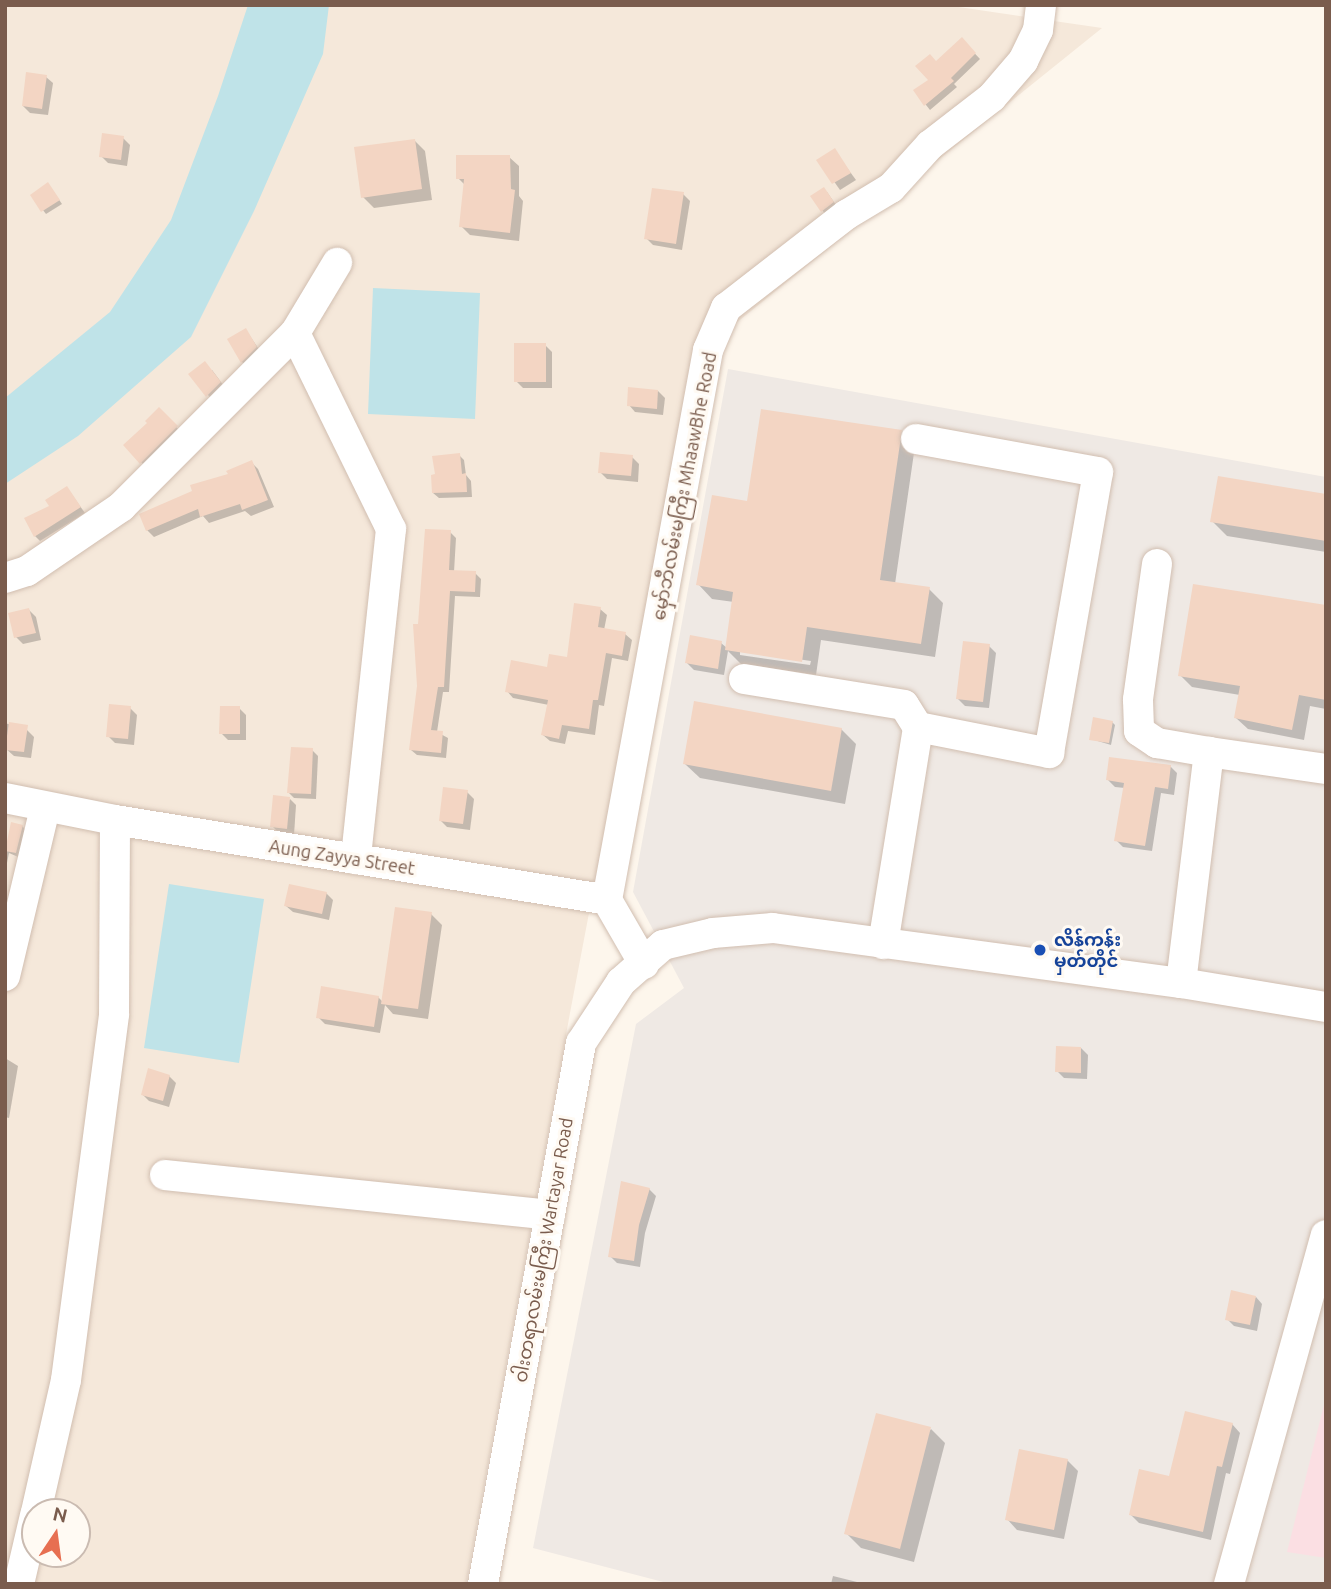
<!DOCTYPE html>
<html>
<head>
<meta charset="utf-8">
<style>
	body { margin:0 }
	#map { position:relative; width:1331px; height:1589px; overflow:hidden; background:#fdf6ec; font-family:Ubuntu,"Noto Sans Myanmar",sans-serif }
	div>[style] { position:absolute }
	.residential>* { inset:0; background:#f5e8da }
	.industrial>* { inset:0; background:#efe9e4 }
	.medical>* { inset:0; background:#fbdfe3 }
	.water>* { inset:0; background:#bfe3e8 }
	.shadow>* { inset:0; background:#0003 }
	.building>* { inset:0; background:#f3d5c3 }
	.roads { filter:drop-shadow(0 0 2px #d1beb0) drop-shadow(0 0 2px #d1beb0) }
	.minor>* { height:30px; margin:-15px; padding:0 15px; transform-origin:15px; border-radius:15px; background:#fff }
	.dots>* { width:19px; height:19px; translate:-50% -50%; box-sizing:border-box; border:4px solid #fffaf3; border-radius:50% }
	span { translate:-50% -50%; white-space:nowrap; text-align:center; line-height:1.15; -webkit-text-stroke:6px #fffaf3; paint-order:stroke }
	.street-label { font-size:18px; color:#7a5c4d }
	.transit-label { font-size:18px; color:#164399; font-weight:700 }
	.left { translate:0 -50%; text-align:left }
	.frame { position:absolute; inset:0; border:7px solid #7a5c4d; pointer-events:none }
	.north { position:absolute; left:21px; top:1498px; width:70px; height:70px; box-sizing:border-box; background:#fffaf3; border:2px solid #cabbb1; border-radius:50%; rotate:13deg; font-size:19px; font-weight:700; line-height:28px; text-align:center; color:#7a5c4d }
	.north::after { content:''; display:block; margin:auto; width:24px; height:32px; background:#e76f51; clip-path:polygon(50% 0,100% 100%,50% 72%,0 100%) }
</style>
</head>
<body>
<div id="map">
	<div class="residential">
		<i style="clip-path:polygon(evenodd,5px 5px,945px 5px,1102px 28px,695px 356px,570px 1013px,466px 1584px,5px 1584px,5px 5px,35px 1512px,77px 1512px,77px 1554px,35px 1554px,35px 1512px)"></i>
	</div>
	<div class="industrial">
		<i style="clip-path:polygon(728px 369px,1326px 477px,1326px 1584px,671px 1584px,533px 1548px,636px 1024px,684px 988px,633px 892px)"></i>
	</div>
	<div class="medical">
		<i style="clip-path:polygon(1326px 1397px,1326px 1558px,1287px 1552px)"></i>
	</div>
	<div class="water">
		<i style="clip-path:polygon(248px 5px,329px 5px,323px 54px,254px 211px,191px 337px,78px 436px,5px 484px,5px 398px,110px 312px,171px 220px,218px 96px)"></i>
		<i style="clip-path:polygon(373px 288px,480px 293px,475px 419px,368px 414px)"></i>
		<i style="clip-path:polygon(169px 884px,264px 899px,239px 1063px,144px 1048px)"></i>
	</div>
	<div class="shadow">
		<i style="clip-path:polygon(962px 40px,980px 59px,954px 84px,957px 87px,930px 110px,915px 91px,930px 81px)"></i>
		<i style="clip-path:polygon(46px 77px,53px 83px,48px 115px,30px 113px,23px 106px)"></i>
		<i style="clip-path:polygon(123px 138px,130px 145px,127px 166px,108px 163px,101px 156px)"></i>
		<i style="clip-path:polygon(414px 140px,425px 151px,432px 200px,374px 208px,363px 197px)"></i>
		<i style="clip-path:polygon(834px 150px,856px 180px,840px 190px,819px 160px)"></i>
		<i style="clip-path:polygon(509px 157px,519px 166px,519px 196px,523px 201px,519px 241px,470px 235px,461px 226px,465px 185px,458px 178px)"></i>
		<i style="clip-path:polygon(51px 188px,62px 204px,46px 214px,32px 196px)"></i>
		<i style="clip-path:polygon(827px 192px,836px 205px,825px 214px,813px 197px)"></i>
		<i style="clip-path:polygon(683px 194px,690px 201px,682px 250px,653px 245px,646px 238px)"></i>
		<i style="clip-path:polygon(246px 330px,262px 354px,249px 368px,242px 362px)"></i>
		<i style="clip-path:polygon(545px 345px,552px 352px,552px 388px,523px 388px,516px 381px)"></i>
		<i style="clip-path:polygon(212px 370px,227px 390px,214px 402px,191px 375px)"></i>
		<i style="clip-path:polygon(658px 391px,665px 398px,663px 415px,635px 412px,629px 405px)"></i>
		<i style="clip-path:polygon(159px 410px,183px 434px,148px 469px,141px 462px,150px 423px)"></i>
		<i style="clip-path:polygon(evenodd,901px 432px,915px 446px,895px 584px,929px 589px,943px 603px,935px 657px,821px 640px,816px 675px,741px 664px,728px 651px,724px 675px,694px 670px,687px 663px,721px 643px,727px 648px,734px 602px,712px 599px,698px 584px,748px 503px,901px 432px,740px 651px,811px 661px,810px 665px,740px 655px,740px 651px)"></i>
		<i style="clip-path:polygon(459px 455px,464px 460px,466px 475px,471px 481px,472px 497px,439px 498px,433px 493px)"></i>
		<i style="clip-path:polygon(632px 457px,639px 464px,638px 482px,607px 479px,600px 472px)"></i>
		<i style="clip-path:polygon(251px 462px,258px 469px,274px 507px,251px 516px,245px 511px,209px 523px,203px 516px,154px 537px,147px 530px)"></i>
		<i style="clip-path:polygon(67px 488px,85px 513px,40px 541px,35px 536px)"></i>
		<i style="clip-path:polygon(1326px 496px,1326px 552px,1227px 536px,1212px 521px)"></i>
		<i style="clip-path:polygon(450px 532px,456px 538px,454px 572px,475px 573px,481px 579px,480px 597px,455px 596px,449px 692px,443px 692px,437px 732px,448px 738px,446px 758px,417px 755px,411px 750px,419px 686px,419px 625px)"></i>
		<i style="clip-path:polygon(1326px 607px,1326px 709px,1310px 706px,1304px 740px,1248px 729px,1236px 718px,1240px 695px,1192px 687px,1180px 675px)"></i>
		<i style="clip-path:polygon(600px 609px,607px 615px,604px 630px,625px 634px,632px 640px,628px 661px,612px 658px,604px 706px,599px 705px,595px 735px,568px 731px,565px 744px,550px 741px,543px 735px,549px 705px,513px 698px,507px 691px,568px 659px)"></i>
		<i style="clip-path:polygon(29px 610px,36px 617px,41px 640px,23px 644px,16px 637px)"></i>
		<i style="clip-path:polygon(989px 646px,996px 653px,989px 708px,965px 706px,958px 699px)"></i>
		<i style="clip-path:polygon(130px 708px,137px 715px,134px 745px,115px 743px,108px 736px)"></i>
		<i style="clip-path:polygon(239px 708px,246px 715px,246px 740px,228px 740px,221px 733px)"></i>
		<i style="clip-path:polygon(1112px 722px,1115px 725px,1111px 745px,1091px 739px)"></i>
		<i style="clip-path:polygon(5px 723px,27px 730px,34px 737px,31px 758px,14px 756px,5px 748px)"></i>
		<i style="clip-path:polygon(841px 729px,856px 744px,845px 804px,700px 778px,685px 764px)"></i>
		<i style="clip-path:polygon(312px 750px,318px 756px,316px 799px,294px 798px,289px 793px)"></i>
		<i style="clip-path:polygon(1170px 766px,1177px 773px,1174px 795px,1161px 793px,1152px 851px,1123px 847px,1116px 840px,1125px 788px,1115px 787px,1108px 780px)"></i>
		<i style="clip-path:polygon(467px 792px,474px 799px,470px 830px,447px 827px,441px 821px)"></i>
		<i style="clip-path:polygon(290px 799px,296px 805px,294px 835px,279px 833px,272px 826px)"></i>
		<i style="clip-path:polygon(22px 826px,29px 833px,23px 859px,9px 853px,5px 873px,5px 839px,8px 842px)"></i>
		<i style="clip-path:polygon(326px 893px,333px 900px,329px 920px,293px 912px,286px 906px)"></i>
		<i style="clip-path:polygon(431px 914px,442px 925px,428px 1019px,393px 1014px,385px 1005px,380px 1033px,325px 1024px,318px 1017px,378px 997px,383px 1002px)"></i>
		<i style="clip-path:polygon(1081px 1048px,1088px 1055px,1087px 1079px,1064px 1078px,1057px 1071px)"></i>
		<i style="clip-path:polygon(5px 1058px,18px 1066px,9px 1118px,5px 1117px)"></i>
		<i style="clip-path:polygon(169px 1076px,176px 1083px,169px 1107px,149px 1101px,143px 1095px)"></i>
		<i style="clip-path:polygon(649px 1189px,656px 1196px,645px 1233px,640px 1267px,617px 1263px,610px 1256px)"></i>
		<i style="clip-path:polygon(1256px 1297px,1262px 1304px,1257px 1331px,1234px 1326px,1227px 1319px)"></i>
		<i style="clip-path:polygon(1232px 1424px,1240px 1433px,1230px 1474px,1226px 1473px,1211px 1540px,1139px 1523px,1131px 1515px)"></i>
		<i style="clip-path:polygon(931px 1429px,945px 1443px,914px 1562px,861px 1548px,846px 1533px)"></i>
		<i style="clip-path:polygon(1067px 1460px,1078px 1471px,1064px 1539px,1017px 1530px,1007px 1519px)"></i>
		<i style="clip-path:polygon(833px 1576px,865px 1584px,831px 1584px)"></i>
	</div>
	<div class="building">
		<i style="clip-path:polygon(962px 37px,976px 53px,951px 78px,954px 81px,924px 106px,913px 90px,928px 80px,915px 66px,930px 54px,936px 61px)"></i>
		<i style="clip-path:polygon(26px 72px,47px 75px,42px 109px,22px 106px)"></i>
		<i style="clip-path:polygon(102px 133px,124px 136px,121px 160px,99px 157px)"></i>
		<i style="clip-path:polygon(415px 139px,422px 189px,361px 198px,354px 147px)"></i>
		<i style="clip-path:polygon(835px 148px,851px 173px,832px 184px,816px 160px)"></i>
		<i style="clip-path:polygon(456px 155px,510px 155px,511px 189px,515px 190px,510px 233px,459px 227px,464px 179px,456px 179px)"></i>
		<i style="clip-path:polygon(48px 182px,60px 200px,41px 212px,30px 195px)"></i>
		<i style="clip-path:polygon(824px 187px,834px 202px,821px 212px,810px 196px)"></i>
		<i style="clip-path:polygon(652px 188px,684px 192px,676px 244px,644px 239px)"></i>
		<i style="clip-path:polygon(246px 328px,257px 347px,241px 363px,227px 339px)"></i>
		<i style="clip-path:polygon(514px 343px,546px 343px,546px 382px,514px 382px)"></i>
		<i style="clip-path:polygon(205px 361px,221px 382px,206px 397px,188px 374px)"></i>
		<i style="clip-path:polygon(628px 387px,658px 390px,657px 409px,627px 406px)"></i>
		<i style="clip-path:polygon(159px 407px,178px 426px,140px 464px,123px 445px,147px 423px,145px 421px)"></i>
		<i style="clip-path:polygon(761px 409px,902px 430px,880px 580px,930px 587px,921px 644px,807px 627px,802px 662px,725px 650px,733px 592px,696px 585px,712px 495px,747px 501px)"></i>
		<i style="clip-path:polygon(600px 452px,633px 455px,631px 476px,598px 473px)"></i>
		<i style="clip-path:polygon(460px 453px,462px 474px,466px 473px,467px 492px,432px 493px,431px 475px,435px 474px,432px 456px)"></i>
		<i style="clip-path:polygon(252px 460px,268px 500px,242px 510px,240px 504px,200px 517px,198px 509px,146px 531px,139px 514px,192px 491px,190px 485px,228px 474px,226px 471px)"></i>
		<i style="clip-path:polygon(1218px 476px,1326px 494px,1326px 541px,1210px 522px)"></i>
		<i style="clip-path:polygon(67px 486px,81px 507px,34px 537px,24px 518px,49px 506px,45px 500px)"></i>
		<i style="clip-path:polygon(425px 529px,451px 530px,449px 570px,476px 571px,475px 592px,450px 591px,444px 687px,438px 687px,431px 730px,443px 731px,441px 753px,409px 750px,417px 686px,413px 624px,418px 624px)"></i>
		<i style="clip-path:polygon(1193px 584px,1326px 605px,1326px 700px,1299px 695px,1292px 730px,1234px 718px,1240px 686px,1178px 676px)"></i>
		<i style="clip-path:polygon(574px 603px,601px 607px,598px 627px,626px 632px,622px 656px,606px 653px,598px 700px,593px 700px,589px 729px,562px 725px,559px 739px,541px 735px,548px 700px,505px 692px,511px 660px,547px 667px,549px 654px,567px 657px)"></i>
		<i style="clip-path:polygon(29px 608px,36px 633px,14px 638px,8px 613px)"></i>
		<i style="clip-path:polygon(690px 635px,722px 641px,718px 669px,685px 663px)"></i>
		<i style="clip-path:polygon(963px 641px,990px 644px,983px 702px,956px 699px)"></i>
		<i style="clip-path:polygon(694px 701px,842px 728px,831px 791px,683px 764px)"></i>
		<i style="clip-path:polygon(109px 704px,131px 706px,128px 739px,106px 737px)"></i>
		<i style="clip-path:polygon(220px 706px,240px 706px,240px 734px,219px 734px)"></i>
		<i style="clip-path:polygon(1093px 717px,1113px 721px,1109px 743px,1089px 740px)"></i>
		<i style="clip-path:polygon(9px 722px,28px 725px,24px 752px,5px 750px)"></i>
		<i style="clip-path:polygon(291px 747px,313px 748px,311px 794px,287px 793px)"></i>
		<i style="clip-path:polygon(1109px 757px,1171px 765px,1168px 789px,1155px 787px,1145px 846px,1114px 841px,1124px 783px,1106px 780px)"></i>
		<i style="clip-path:polygon(443px 787px,468px 790px,463px 824px,439px 821px)"></i>
		<i style="clip-path:polygon(273px 795px,290px 797px,287px 829px,270px 827px)"></i>
		<i style="clip-path:polygon(11px 822px,23px 825px,16px 853px,5px 851px)"></i>
		<i style="clip-path:polygon(289px 884px,327px 892px,322px 914px,284px 906px)"></i>
		<i style="clip-path:polygon(395px 907px,432px 912px,418px 1009px,381px 1004px)"></i>
		<i style="clip-path:polygon(321px 986px,379px 996px,374px 1027px,316px 1018px)"></i>
		<i style="clip-path:polygon(1056px 1046px,1081px 1047px,1081px 1073px,1055px 1072px)"></i>
		<i style="clip-path:polygon(148px 1068px,170px 1075px,163px 1101px,141px 1095px)"></i>
		<i style="clip-path:polygon(621px 1181px,650px 1188px,639px 1225px,634px 1261px,608px 1257px)"></i>
		<i style="clip-path:polygon(1231px 1290px,1256px 1296px,1250px 1325px,1225px 1320px)"></i>
		<i style="clip-path:polygon(1185px 1411px,1233px 1423px,1222px 1467px,1217px 1466px,1203px 1532px,1129px 1515px,1139px 1469px,1169px 1476px)"></i>
		<i style="clip-path:polygon(876px 1413px,931px 1427px,900px 1549px,844px 1534px)"></i>
		<i style="clip-path:polygon(1019px 1449px,1068px 1459px,1054px 1530px,1005px 1520px)"></i>
	</div>
	<div class="roads">
		<div class="minor">
			<i style="left:295px;top:333px;width:218px;rotate:63.9deg"></i>
			<i style="left:391px;top:529px;width:332px;rotate:96.1deg"></i>
			<i style="left:1157px;top:564px;width:137px;rotate:98deg"></i>
			<i style="left:1138px;top:700px;width:31px;rotate:88deg"></i>
			<i style="left:1139px;top:731px;width:22px;rotate:34deg"></i>
			<i style="left:1157px;top:743px;width:53px;rotate:9.8deg"></i>
			<i style="left:5px;top:578px;width:23px;rotate:-18deg"></i>
			<i style="left:27px;top:571px;width:114px;rotate:-34.2deg"></i>
			<i style="left:121px;top:507px;width:246px;rotate:-45deg"></i>
			<i style="left:295px;top:333px;width:82px;rotate:-59deg"></i>
			<i style="left:744px;top:679px;width:162px;rotate:9.2deg"></i>
			<i style="left:904px;top:705px;width:26px;rotate:58deg"></i>
			<i style="left:918px;top:727px;width:134px;rotate:11.2deg"></i>
			<i style="left:1049px;top:753px;width:285px;rotate:-80.1deg"></i>
			<i style="left:1098px;top:472px;width:185px;rotate:-169.7deg"></i>
			<i style="left:5px;top:798px;width:112px;rotate:11.3deg"></i>
			<i style="left:115px;top:820px;width:498px;rotate:9.2deg"></i>
			<i style="left:607px;top:900px;width:74px;rotate:60deg"></i>
			<i style="left:607px;top:900px;width:559px;rotate:-79.59deg"></i>
			<i style="left:708px;top:350px;width:46px;rotate:-66.8deg"></i>
			<i style="left:726px;top:308px;width:152px;rotate:-37.8deg"></i>
			<i style="left:846px;top:215px;width:52px;rotate:-31deg"></i>
			<i style="left:891px;top:188px;width:58px;rotate:-47.8deg"></i>
			<i style="left:930px;top:145px;width:78px;rotate:-37.7deg"></i>
			<i style="left:992px;top:97px;width:48px;rotate:-49.3deg"></i>
			<i style="left:1023px;top:61px;width:34px;rotate:-64deg"></i>
			<i style="left:1038px;top:30px;width:25px;rotate:-83deg"></i>
			<i style="left:883px;top:944px;width:220px;rotate:-80.8deg"></i>
			<i style="left:5px;top:976px;width:173px;rotate:-76.6deg"></i>
			<i style="left:1181px;top:983px;width:233px;rotate:-83.1deg"></i>
			<i style="left:1209px;top:752px;width:118px;rotate:8.3deg"></i>
			<i style="left:165px;top:1175px;width:387px;rotate:5.9deg"></i>
			<i style="left:36px;top:1512px;width:135px;rotate:-77.2deg"></i>
			<i style="left:66px;top:1380px;width:369px;rotate:-82.5deg"></i>
			<i style="left:114px;top:1014px;width:194px;rotate:-89.7deg"></i>
			<i style="left:19px;top:1584px;width:71px;rotate:-76.9deg"></i>
			<i style="left:483px;top:1584px;width:550px;rotate:-79.73deg"></i>
			<i style="left:581px;top:1043px;width:73px;rotate:-56.7deg"></i>
			<i style="left:621px;top:982px;width:56px;rotate:-41.4deg"></i>
			<i style="left:663px;top:945px;width:51px;rotate:-13.5deg"></i>
			<i style="left:713px;top:933px;width:60px;rotate:-4.8deg"></i>
			<i style="left:773px;top:928px;width:412px;rotate:7.7deg"></i>
			<i style="left:1181px;top:983px;width:147px;rotate:9.4deg"></i>
			<i style="left:1229px;top:1584px;width:362px;rotate:-74.5deg"></i>
		</div>
	</div>
	<div class="dots">
		<i style="left:1040px;top:950px;background:#1a4fb4"></i>
	</div>
	<div class="street-label">
		<span style="left:684px;top:486px;rotate:-79deg">မှော်ဘီလမ်းမကြီး MhaawBhe Road</span>
		<span style="left:342px;top:857px;rotate:9deg">Aung Zayya Street</span>
		<span style="left:543px;top:1250px;rotate:-80deg">ဝါးတရာလမ်းမကြီး Wartayar Road</span>
	</div>
	<div class="transit-label">
		<span class="left" style="left:1054px;top:950px">လိန်ကုန်း<br>မှတ်တိုင်</span>
	</div>
	<div class="frame"></div>
	<div class="north">N</div>
</div>
</body>
</html>
